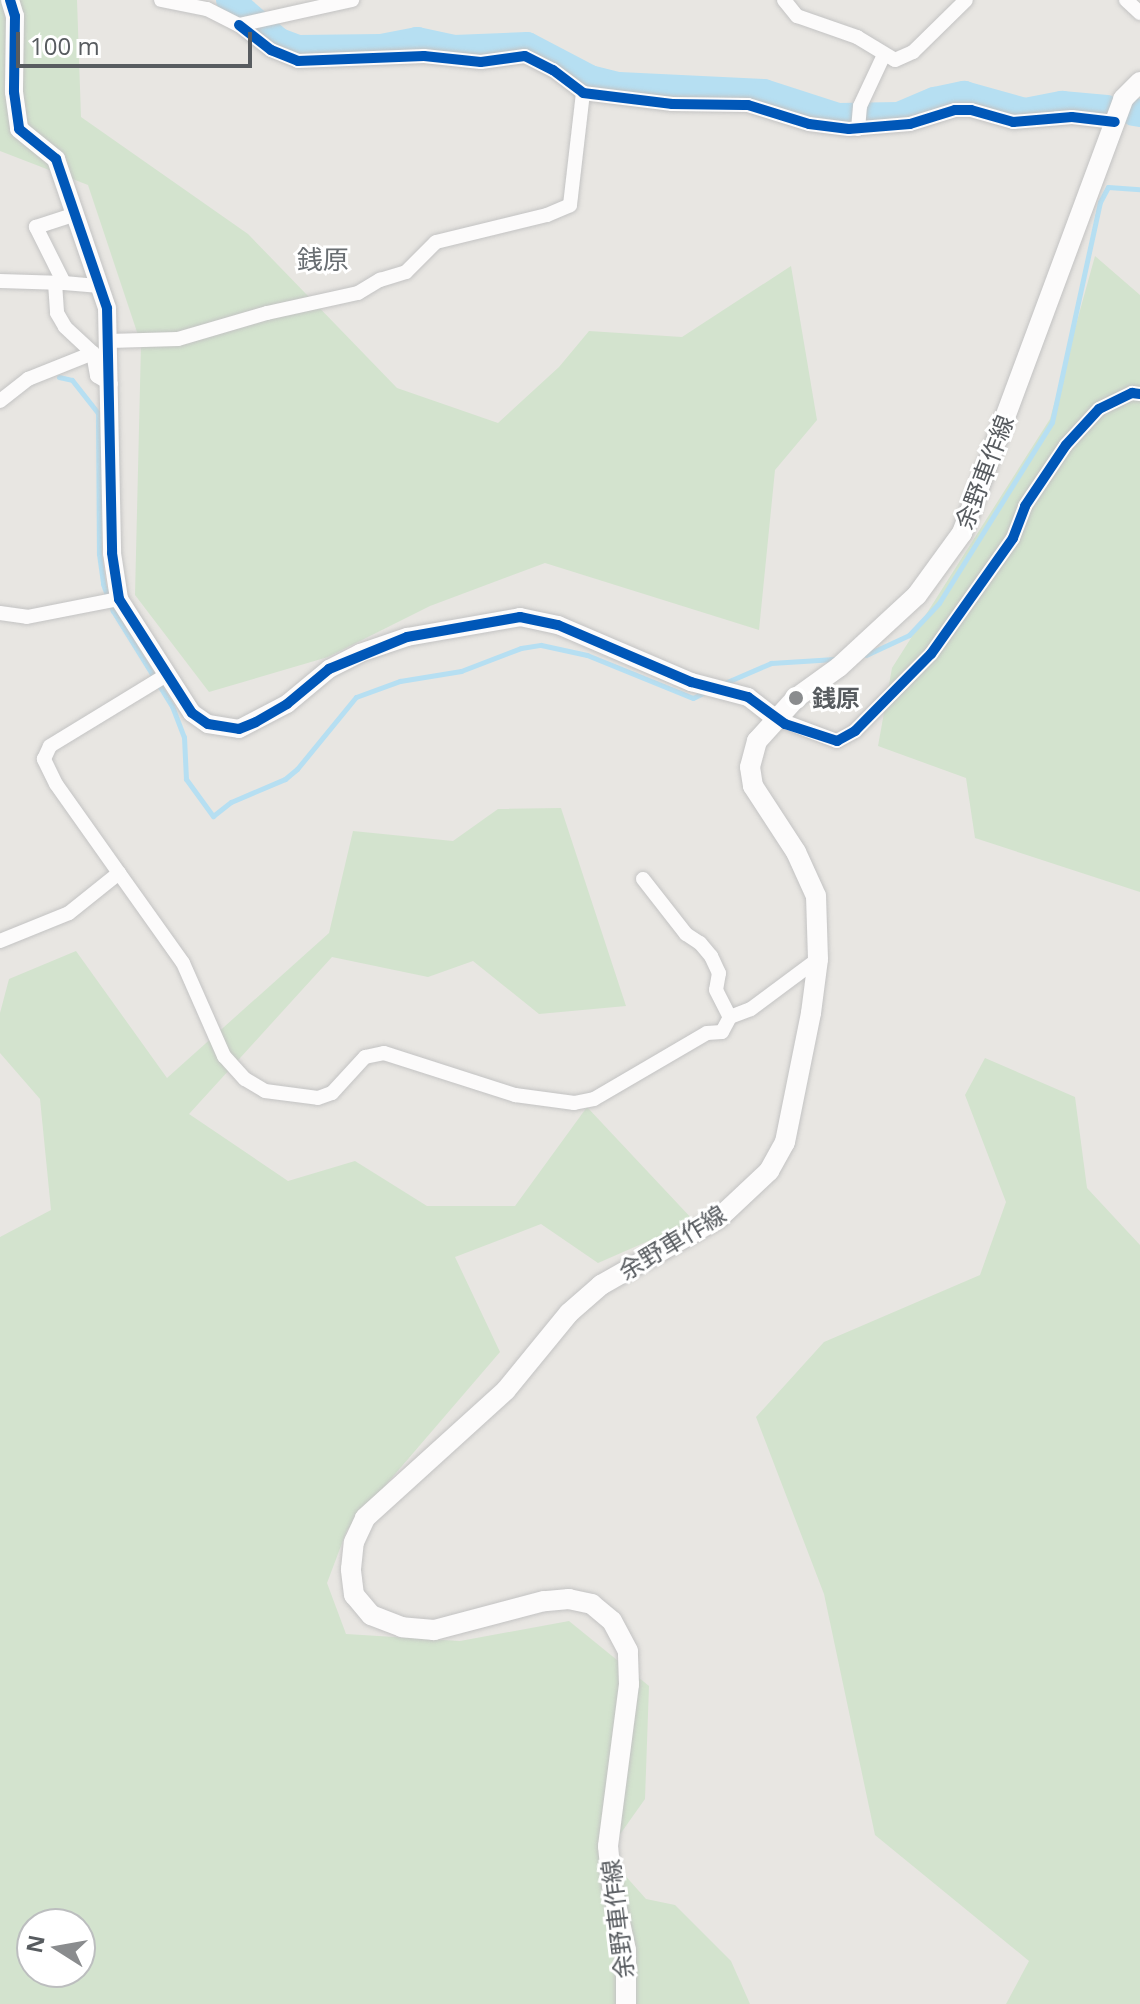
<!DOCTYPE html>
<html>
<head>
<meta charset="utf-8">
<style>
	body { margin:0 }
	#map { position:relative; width:1140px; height:2004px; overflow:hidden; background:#e8e6e2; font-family:"Open Sans","Noto Sans JP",sans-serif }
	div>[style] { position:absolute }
	.green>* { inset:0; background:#d3e3ce }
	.stream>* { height:5px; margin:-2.5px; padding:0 2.5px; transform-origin:2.5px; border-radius:2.5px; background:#b6dff2 }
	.river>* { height:28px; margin:-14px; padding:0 14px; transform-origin:14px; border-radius:14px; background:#b6dff2 }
	.roads { filter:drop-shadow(0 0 2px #c3c3c3) drop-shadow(0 0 2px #c3c3c3) }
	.minor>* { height:14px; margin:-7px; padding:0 7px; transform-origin:7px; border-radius:7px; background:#fcfbfb }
	.tertiary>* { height:18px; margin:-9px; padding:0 9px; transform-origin:9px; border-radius:9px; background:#fcfbfb }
	.secondary>* { height:20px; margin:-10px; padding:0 10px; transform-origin:10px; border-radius:10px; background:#fcfbfb }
	.cycleway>* { height:10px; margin:-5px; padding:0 5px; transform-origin:5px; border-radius:5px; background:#0057b8 }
	.dots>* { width:22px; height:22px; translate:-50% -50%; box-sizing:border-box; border:4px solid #fff; border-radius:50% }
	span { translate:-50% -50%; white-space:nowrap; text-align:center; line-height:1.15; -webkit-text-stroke:6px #fff; paint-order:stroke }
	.street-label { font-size:24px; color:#585c60 }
	.poi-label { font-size:24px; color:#585c60; font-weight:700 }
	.left { translate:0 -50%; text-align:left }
	.neighbourhood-label { font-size:26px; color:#696e72 }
	.north { position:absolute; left:16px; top:1908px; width:80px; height:80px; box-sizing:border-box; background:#fff; border:2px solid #bcbebf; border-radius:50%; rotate:281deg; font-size:22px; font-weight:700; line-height:32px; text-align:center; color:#585c60 }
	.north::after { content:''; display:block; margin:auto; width:28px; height:36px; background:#8a8c8e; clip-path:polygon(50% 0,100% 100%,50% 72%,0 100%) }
	.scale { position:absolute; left:16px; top:32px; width:236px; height:36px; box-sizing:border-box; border:4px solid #585c60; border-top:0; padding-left:10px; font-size:24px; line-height:28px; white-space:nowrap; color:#585c60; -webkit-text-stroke:6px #fff; paint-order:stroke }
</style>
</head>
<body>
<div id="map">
	<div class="green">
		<i style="clip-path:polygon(0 0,77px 0,81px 117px,248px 234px,397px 388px,498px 423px,559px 367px,589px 331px,682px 337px,791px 266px,817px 420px,775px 470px,759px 630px,545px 563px,430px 606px,328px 657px,209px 692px,135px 595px,141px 344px,88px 185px,0 151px)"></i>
		<i style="clip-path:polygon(1095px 256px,1140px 295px,1140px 892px,975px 838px,966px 778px,878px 746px,892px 668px,1050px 419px)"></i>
		<i style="clip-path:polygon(evenodd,561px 808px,626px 1006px,539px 1014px,473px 961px,428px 977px,332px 957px,189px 1114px,288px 1181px,355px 1161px,427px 1206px,515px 1206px,587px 1107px,694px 1221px,598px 1263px,541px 1224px,455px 1257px,500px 1352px,347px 1530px,327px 1583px,346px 1634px,460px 1641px,569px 1621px,649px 1686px,645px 1799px,606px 1854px,646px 1899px,675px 1905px,731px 1961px,750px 2004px,0 2004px,0 1237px,51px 1210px,40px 1099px,0 1053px,0 1013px,9px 979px,76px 951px,167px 1078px,329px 933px,353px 831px,453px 841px,498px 809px,561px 808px,32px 1924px,80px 1924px,80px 1972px,32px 1972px,32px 1924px)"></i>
		<i style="clip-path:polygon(985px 1058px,1075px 1097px,1087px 1188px,1140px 1245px,1140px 2004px,1006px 2004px,1029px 1961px,875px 1835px,824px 1594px,756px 1417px,824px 1342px,980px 1275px,1006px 1202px,965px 1095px)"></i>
	</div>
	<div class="stream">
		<i style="left:59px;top:377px;width:13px;rotate:13deg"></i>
		<i style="left:72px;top:380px;width:42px;rotate:51.8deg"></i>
		<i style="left:98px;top:413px;width:141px;rotate:89.6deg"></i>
		<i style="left:99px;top:554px;width:30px;rotate:82deg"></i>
		<i style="left:103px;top:584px;width:29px;rotate:70deg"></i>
		<i style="left:113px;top:611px;width:112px;rotate:58.2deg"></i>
		<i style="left:172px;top:706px;width:33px;rotate:69deg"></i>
		<i style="left:184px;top:737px;width:42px;rotate:87.3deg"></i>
		<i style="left:186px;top:779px;width:46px;rotate:53.9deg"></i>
		<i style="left:213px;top:816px;width:23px;rotate:-38deg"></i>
		<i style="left:231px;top:802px;width:59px;rotate:-23.1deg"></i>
		<i style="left:285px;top:779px;width:16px;rotate:-40deg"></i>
		<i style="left:297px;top:769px;width:93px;rotate:-50.7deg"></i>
		<i style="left:356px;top:697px;width:47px;rotate:-20deg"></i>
		<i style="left:400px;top:681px;width:62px;rotate:-9.3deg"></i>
		<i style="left:461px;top:671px;width:64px;rotate:-21deg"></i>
		<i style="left:521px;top:648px;width:20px;rotate:-9deg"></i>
		<i style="left:541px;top:645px;width:47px;rotate:12.3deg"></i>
		<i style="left:587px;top:655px;width:114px;rotate:22.1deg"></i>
		<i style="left:693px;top:698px;width:16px;rotate:-27deg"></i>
		<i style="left:866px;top:655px;width:47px;rotate:-24.9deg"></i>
		<i style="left:909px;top:635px;width:44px;rotate:-46.8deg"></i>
		<i style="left:939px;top:603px;width:213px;rotate:-58deg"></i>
		<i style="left:1052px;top:422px;width:225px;rotate:-77.7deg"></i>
		<i style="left:1100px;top:202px;width:17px;rotate:-62deg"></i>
		<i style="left:1108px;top:187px;width:32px;rotate:4deg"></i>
		<i style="left:720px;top:685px;width:56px;rotate:-23.3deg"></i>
		<i style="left:771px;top:663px;width:64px;rotate:-3.6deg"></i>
	</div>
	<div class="river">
		<i style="left:230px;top:0;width:65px;rotate:40.6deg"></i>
		<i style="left:279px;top:42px;width:20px;rotate:20deg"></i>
		<i style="left:298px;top:49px;width:83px;rotate:-0.7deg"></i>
		<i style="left:381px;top:48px;width:37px;rotate:-11deg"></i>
		<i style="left:417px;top:41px;width:38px;rotate:12deg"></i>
		<i style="left:454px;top:49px;width:73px;rotate:-2.4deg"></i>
		<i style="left:527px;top:46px;width:71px;rotate:27.6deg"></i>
		<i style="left:590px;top:79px;width:30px;rotate:14deg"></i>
		<i style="left:619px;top:86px;width:145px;rotate:2.8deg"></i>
		<i style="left:764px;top:93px;width:78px;rotate:18deg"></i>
		<i style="left:838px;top:117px;width:61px;rotate:-0.9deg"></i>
		<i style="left:899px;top:116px;width:39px;rotate:-23deg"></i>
		<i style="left:935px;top:101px;width:30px;rotate:-12deg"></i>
		<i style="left:964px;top:95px;width:63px;rotate:15.6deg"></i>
		<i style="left:1025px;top:112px;width:38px;rotate:-11deg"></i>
		<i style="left:1062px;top:105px;width:45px;rotate:5.1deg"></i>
		<i style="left:1134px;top:112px;width:6px;rotate:9deg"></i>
	</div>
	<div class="roads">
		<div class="minor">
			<i style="left:161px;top:0;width:47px;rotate:11.1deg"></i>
			<i style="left:207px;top:9px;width:36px;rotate:27deg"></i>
			<i style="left:239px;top:25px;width:116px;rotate:-12.5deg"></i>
			<i style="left:784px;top:0;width:21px;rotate:51deg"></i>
			<i style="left:797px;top:16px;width:64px;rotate:19.3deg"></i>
			<i style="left:857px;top:37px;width:44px;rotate:31.2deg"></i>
			<i style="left:895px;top:60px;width:20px;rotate:-24deg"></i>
			<i style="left:913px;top:52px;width:74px;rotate:-44.5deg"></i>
			<i style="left:1126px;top:0;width:19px;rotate:43deg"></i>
			<i style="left:239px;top:25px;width:41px;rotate:38deg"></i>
			<i style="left:271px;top:50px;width:29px;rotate:22deg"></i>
			<i style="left:298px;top:61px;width:126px;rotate:-2.3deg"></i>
			<i style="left:424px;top:56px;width:57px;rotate:6deg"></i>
			<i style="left:481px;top:62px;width:44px;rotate:-7.8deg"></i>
			<i style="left:525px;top:56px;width:31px;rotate:27deg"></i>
			<i style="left:553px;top:70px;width:38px;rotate:37deg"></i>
			<i style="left:583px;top:93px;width:90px;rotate:7deg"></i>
			<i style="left:672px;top:104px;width:76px;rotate:0.8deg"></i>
			<i style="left:748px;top:105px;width:64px;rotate:17.3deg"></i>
			<i style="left:809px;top:124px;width:40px;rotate:7.1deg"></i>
			<i style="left:849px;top:129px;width:61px;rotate:-4.7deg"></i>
			<i style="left:910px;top:124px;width:47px;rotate:-17.3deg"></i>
			<i style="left:955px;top:110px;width:16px"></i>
			<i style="left:971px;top:110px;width:44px;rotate:15.9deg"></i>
			<i style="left:1013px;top:122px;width:59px;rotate:-4.8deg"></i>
			<i style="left:1072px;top:117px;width:43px;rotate:6.6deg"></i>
			<i style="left:858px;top:129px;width:23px;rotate:-85deg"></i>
			<i style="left:860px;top:106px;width:54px;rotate:-64.9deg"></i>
			<i style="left:0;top:281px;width:64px;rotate:1.8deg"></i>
			<i style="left:64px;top:283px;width:63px;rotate:-116.6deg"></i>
			<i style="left:36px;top:227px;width:42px;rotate:-18deg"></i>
			<i style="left:55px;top:283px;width:30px;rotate:86deg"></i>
			<i style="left:57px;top:313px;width:16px;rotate:60deg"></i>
			<i style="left:65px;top:327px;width:38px;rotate:43deg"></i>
			<i style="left:64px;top:283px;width:36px;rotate:5deg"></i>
			<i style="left:109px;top:341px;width:69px;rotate:-1.7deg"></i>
			<i style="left:178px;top:339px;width:93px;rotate:-16.3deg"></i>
			<i style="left:267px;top:313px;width:93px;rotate:-12.4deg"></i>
			<i style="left:358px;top:293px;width:26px;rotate:-31deg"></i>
			<i style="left:380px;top:280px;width:27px;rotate:-17deg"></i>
			<i style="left:406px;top:272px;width:42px;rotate:-45deg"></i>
			<i style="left:436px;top:242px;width:114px;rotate:-13.7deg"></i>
			<i style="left:547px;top:215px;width:25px;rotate:-23deg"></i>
			<i style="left:570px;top:205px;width:113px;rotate:-83.4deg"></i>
			<i style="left:0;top:401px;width:36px;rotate:-38deg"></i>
			<i style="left:28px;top:379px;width:70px;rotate:-21.8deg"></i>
			<i style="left:93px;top:353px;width:23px;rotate:80deg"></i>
			<i style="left:97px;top:376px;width:16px;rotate:30deg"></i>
			<i style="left:0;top:613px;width:27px;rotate:8deg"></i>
			<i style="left:27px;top:617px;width:94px;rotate:-11.1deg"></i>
			<i style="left:775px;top:718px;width:66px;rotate:20.4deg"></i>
			<i style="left:837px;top:741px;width:21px;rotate:-29deg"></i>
			<i style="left:855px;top:731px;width:108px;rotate:-45.4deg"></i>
			<i style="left:931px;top:654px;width:142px;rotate:-54.7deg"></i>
			<i style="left:1013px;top:538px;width:34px;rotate:-69deg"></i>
			<i style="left:1025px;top:506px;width:73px;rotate:-56.1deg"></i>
			<i style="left:1066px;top:445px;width:49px;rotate:-47.5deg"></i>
			<i style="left:1099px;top:409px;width:37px;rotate:-26deg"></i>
			<i style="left:1132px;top:393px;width:8px;rotate:7deg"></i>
			<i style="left:119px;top:873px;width:110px;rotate:54.6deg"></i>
			<i style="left:183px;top:963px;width:102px;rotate:66.2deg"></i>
			<i style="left:224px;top:1056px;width:31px;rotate:48deg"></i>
			<i style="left:245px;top:1079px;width:23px;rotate:31deg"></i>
			<i style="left:265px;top:1091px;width:53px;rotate:7.5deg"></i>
			<i style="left:318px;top:1098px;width:15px;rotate:-20deg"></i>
			<i style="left:332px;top:1093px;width:49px;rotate:-47.5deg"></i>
			<i style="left:365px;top:1057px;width:19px;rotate:-12deg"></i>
			<i style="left:384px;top:1053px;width:138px;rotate:17.8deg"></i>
			<i style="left:515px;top:1095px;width:60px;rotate:7.7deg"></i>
			<i style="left:574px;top:1103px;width:20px;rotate:-11deg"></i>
			<i style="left:594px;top:1099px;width:131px;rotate:-30.3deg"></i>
			<i style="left:707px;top:1033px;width:15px;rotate:-4deg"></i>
			<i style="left:722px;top:1032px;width:17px;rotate:-62deg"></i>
			<i style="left:730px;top:1017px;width:22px;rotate:-21deg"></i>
			<i style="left:751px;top:1009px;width:84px;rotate:-36.7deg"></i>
			<i style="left:643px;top:879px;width:70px;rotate:52deg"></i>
			<i style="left:686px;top:934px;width:17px;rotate:33deg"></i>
			<i style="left:700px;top:943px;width:17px;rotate:50deg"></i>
			<i style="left:711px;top:956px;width:19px;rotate:65deg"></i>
			<i style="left:719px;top:973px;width:17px;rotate:100deg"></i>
			<i style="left:716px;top:990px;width:30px;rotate:63deg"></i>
			<i style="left:0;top:941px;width:74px;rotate:-22.1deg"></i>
			<i style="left:69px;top:913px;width:64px;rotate:-38.7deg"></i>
			<i style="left:119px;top:873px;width:109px;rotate:-125.3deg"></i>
			<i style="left:56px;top:784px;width:28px;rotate:-116deg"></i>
			<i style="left:44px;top:759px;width:14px;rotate:-65deg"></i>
			<i style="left:50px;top:746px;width:138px;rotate:-31.4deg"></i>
		</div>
		<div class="tertiary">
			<i style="left:10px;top:0;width:17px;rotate:73deg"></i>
			<i style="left:15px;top:16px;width:76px;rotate:90.8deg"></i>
			<i style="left:14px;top:92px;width:37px;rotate:82deg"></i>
			<i style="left:19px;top:129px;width:48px;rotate:39deg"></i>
			<i style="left:56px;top:159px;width:157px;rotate:71.1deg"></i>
			<i style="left:107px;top:308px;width:245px;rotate:88.8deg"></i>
			<i style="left:112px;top:553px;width:47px;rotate:81.3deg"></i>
			<i style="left:119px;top:599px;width:135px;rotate:57.4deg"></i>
			<i style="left:192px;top:713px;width:19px;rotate:35deg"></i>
			<i style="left:208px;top:724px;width:31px;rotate:9deg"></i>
			<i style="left:239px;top:729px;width:54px;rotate:-27.5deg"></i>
			<i style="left:287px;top:704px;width:55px;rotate:-39.8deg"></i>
			<i style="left:329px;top:669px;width:35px;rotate:-27deg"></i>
			<i style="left:360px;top:653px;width:50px;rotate:-18.8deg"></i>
			<i style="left:407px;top:637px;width:115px;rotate:-10deg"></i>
			<i style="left:520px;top:617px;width:39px;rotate:12deg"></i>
			<i style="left:558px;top:625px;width:145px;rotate:23.2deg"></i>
			<i style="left:691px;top:682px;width:59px;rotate:14.7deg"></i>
			<i style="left:748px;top:697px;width:34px;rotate:38deg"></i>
		</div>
		<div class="secondary">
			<i style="left:626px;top:2004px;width:54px;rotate:-90deg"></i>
			<i style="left:626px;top:1950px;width:66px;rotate:-102.3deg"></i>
			<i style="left:612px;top:1886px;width:40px;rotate:-95.7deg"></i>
			<i style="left:608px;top:1846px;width:163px;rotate:-82.6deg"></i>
			<i style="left:629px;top:1684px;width:33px;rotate:-92deg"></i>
			<i style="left:628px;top:1651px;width:34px;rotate:-118deg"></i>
			<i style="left:612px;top:1621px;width:26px;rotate:-140deg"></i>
			<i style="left:592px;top:1604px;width:24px;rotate:-168deg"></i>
			<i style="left:569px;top:1599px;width:25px;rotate:175deg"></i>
			<i style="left:544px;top:1601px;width:114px;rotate:165.2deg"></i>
			<i style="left:434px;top:1630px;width:32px;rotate:-175deg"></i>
			<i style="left:402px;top:1627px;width:33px;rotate:-159deg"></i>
			<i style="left:371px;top:1615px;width:26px;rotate:-130deg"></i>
			<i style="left:354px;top:1595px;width:26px;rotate:-97deg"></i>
			<i style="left:351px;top:1569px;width:27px;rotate:-84deg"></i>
			<i style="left:354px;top:1542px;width:26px;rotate:-65deg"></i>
			<i style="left:365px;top:1518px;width:190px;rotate:-42.2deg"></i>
			<i style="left:506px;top:1390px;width:99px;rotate:-50.7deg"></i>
			<i style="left:569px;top:1313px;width:43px;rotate:-41.2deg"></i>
			<i style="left:601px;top:1285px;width:136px;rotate:-29.6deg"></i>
			<i style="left:719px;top:1218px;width:69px;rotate:-43.2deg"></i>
			<i style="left:769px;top:1171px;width:33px;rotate:-61deg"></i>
			<i style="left:785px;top:1142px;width:132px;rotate:-78.6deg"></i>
			<i style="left:811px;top:1013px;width:54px;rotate:-82.6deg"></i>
			<i style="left:818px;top:959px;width:63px;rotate:-91.8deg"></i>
			<i style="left:816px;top:896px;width:48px;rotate:-114.4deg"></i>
			<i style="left:796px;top:852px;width:79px;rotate:-123.1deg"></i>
			<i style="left:753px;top:786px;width:19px;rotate:-99deg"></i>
			<i style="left:750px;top:767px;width:27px;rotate:-75deg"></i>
			<i style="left:757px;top:741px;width:58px;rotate:-47.8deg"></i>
			<i style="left:796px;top:698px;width:53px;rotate:-35.8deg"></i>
			<i style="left:839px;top:667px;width:106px;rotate:-42.7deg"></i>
			<i style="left:917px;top:595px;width:77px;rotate:-54deg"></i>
			<i style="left:962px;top:533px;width:463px;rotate:-69.6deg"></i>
			<i style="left:1123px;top:99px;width:24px;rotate:-45deg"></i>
		</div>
	</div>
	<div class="cycleway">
		<i style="left:10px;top:0;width:17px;rotate:73deg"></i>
		<i style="left:15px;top:16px;width:76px;rotate:90.8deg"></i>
		<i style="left:14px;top:92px;width:37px;rotate:82deg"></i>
		<i style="left:19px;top:129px;width:48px;rotate:39deg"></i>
		<i style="left:56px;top:159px;width:157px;rotate:71.1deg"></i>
		<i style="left:107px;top:308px;width:245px;rotate:88.8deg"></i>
		<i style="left:112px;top:553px;width:47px;rotate:81.3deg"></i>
		<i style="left:119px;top:599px;width:135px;rotate:57.4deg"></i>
		<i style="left:192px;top:713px;width:19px;rotate:35deg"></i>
		<i style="left:208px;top:724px;width:31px;rotate:9deg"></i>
		<i style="left:239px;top:729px;width:18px;rotate:-22deg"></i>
		<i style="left:256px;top:722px;width:36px;rotate:-30deg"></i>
		<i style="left:287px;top:704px;width:55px;rotate:-39.8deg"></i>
		<i style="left:329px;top:669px;width:84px;rotate:-22.3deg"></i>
		<i style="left:407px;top:637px;width:115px;rotate:-10deg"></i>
		<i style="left:520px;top:617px;width:39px;rotate:12deg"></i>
		<i style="left:558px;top:625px;width:145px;rotate:23.2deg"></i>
		<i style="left:691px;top:682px;width:59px;rotate:14.7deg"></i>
		<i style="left:748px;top:697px;width:46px;rotate:36.1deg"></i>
		<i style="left:785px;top:724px;width:55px;rotate:18.1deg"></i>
		<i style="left:837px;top:741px;width:21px;rotate:-29deg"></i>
		<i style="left:855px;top:731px;width:108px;rotate:-45.4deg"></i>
		<i style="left:931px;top:654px;width:142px;rotate:-54.7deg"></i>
		<i style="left:1013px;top:538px;width:34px;rotate:-69deg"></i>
		<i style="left:1025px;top:506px;width:73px;rotate:-56.1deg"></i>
		<i style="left:1066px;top:445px;width:49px;rotate:-47.5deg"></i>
		<i style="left:1099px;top:409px;width:37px;rotate:-26deg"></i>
		<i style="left:1132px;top:393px;width:8px;rotate:7deg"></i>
		<i style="left:239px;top:25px;width:41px;rotate:38deg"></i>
		<i style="left:271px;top:50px;width:29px;rotate:22deg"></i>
		<i style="left:298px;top:61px;width:126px;rotate:-2.3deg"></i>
		<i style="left:424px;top:56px;width:57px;rotate:6deg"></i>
		<i style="left:481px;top:62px;width:44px;rotate:-7.8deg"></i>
		<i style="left:525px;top:56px;width:31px;rotate:27deg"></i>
		<i style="left:553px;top:70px;width:38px;rotate:37deg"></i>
		<i style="left:583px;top:93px;width:90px;rotate:7deg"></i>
		<i style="left:672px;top:104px;width:76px;rotate:0.8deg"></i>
		<i style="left:748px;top:105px;width:64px;rotate:17.3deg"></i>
		<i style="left:809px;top:124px;width:40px;rotate:7.1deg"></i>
		<i style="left:849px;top:129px;width:61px;rotate:-4.7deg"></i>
		<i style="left:910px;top:124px;width:47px;rotate:-17.3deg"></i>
		<i style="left:955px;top:110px;width:16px"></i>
		<i style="left:971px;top:110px;width:44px;rotate:15.9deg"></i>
		<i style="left:1013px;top:122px;width:59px;rotate:-4.8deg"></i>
		<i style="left:1072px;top:117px;width:43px;rotate:6.6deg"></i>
	</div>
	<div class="dots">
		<i style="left:796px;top:698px;background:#8a8c8e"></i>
	</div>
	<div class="street-label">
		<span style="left:984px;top:472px;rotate:-69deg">余野車作線</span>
		<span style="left:672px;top:1242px;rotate:-31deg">余野車作線</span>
		<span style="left:617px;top:1919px;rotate:-97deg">余野車作線</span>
	</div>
	<div class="poi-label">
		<span class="left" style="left:812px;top:698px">銭原</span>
	</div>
	<div class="neighbourhood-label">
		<span style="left:323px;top:260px">銭原</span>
	</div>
	<div class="north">N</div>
	<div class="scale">100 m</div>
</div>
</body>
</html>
